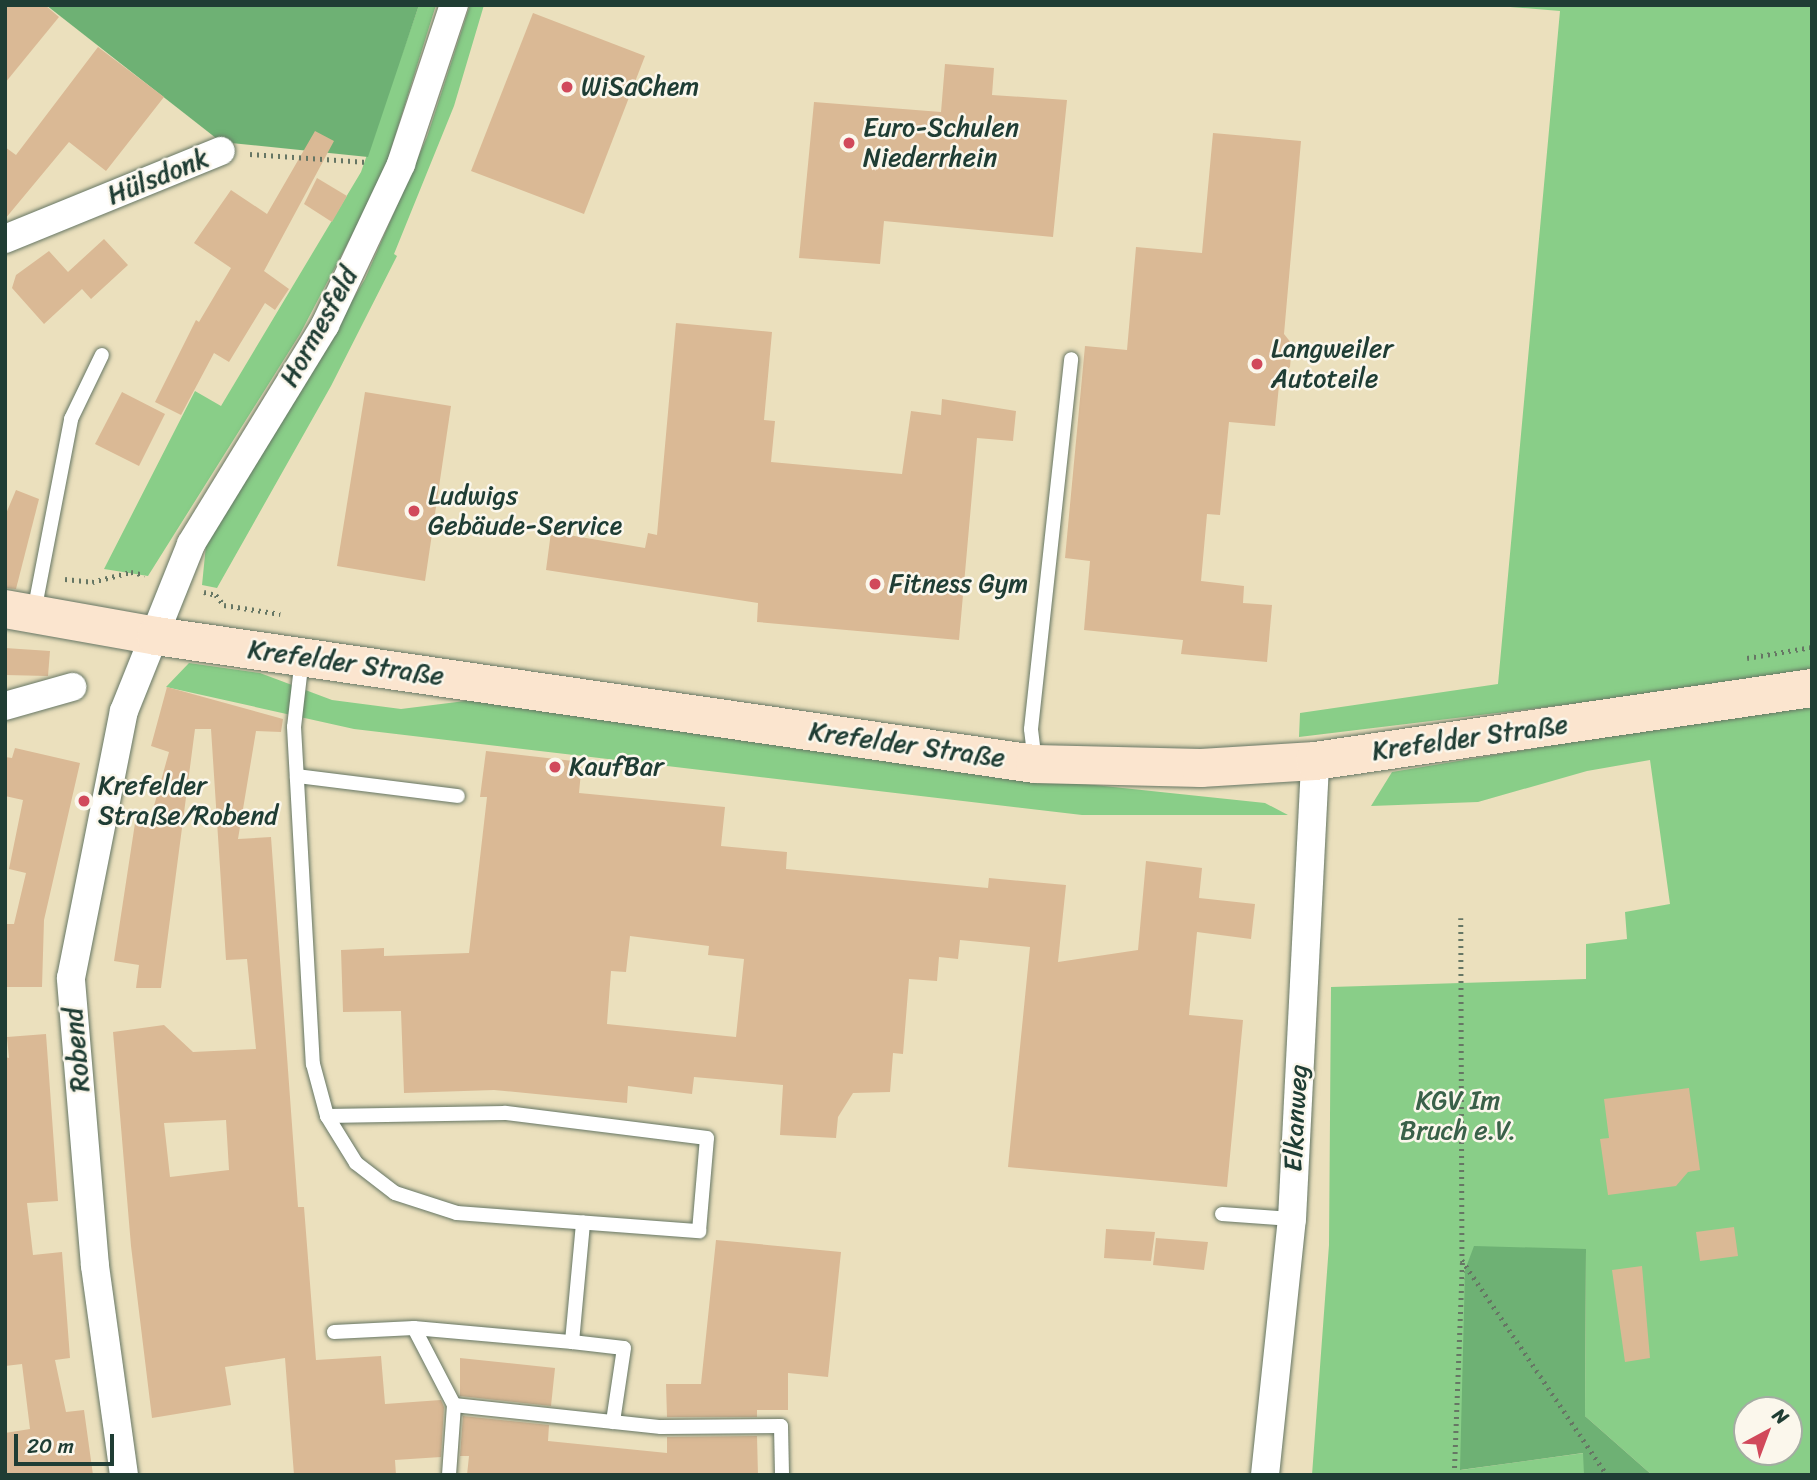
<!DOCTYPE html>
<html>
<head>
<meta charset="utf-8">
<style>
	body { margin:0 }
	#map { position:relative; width:1817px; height:1480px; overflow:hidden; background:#ebe0bd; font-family:Sriracha,sans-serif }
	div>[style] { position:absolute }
	.green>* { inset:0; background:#89ce88 }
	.forest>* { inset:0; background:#6eb174 }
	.building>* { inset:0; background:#dab995 }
	.path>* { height:4.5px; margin-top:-2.25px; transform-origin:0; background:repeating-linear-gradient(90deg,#667664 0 2px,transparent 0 7px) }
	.roads { filter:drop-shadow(0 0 2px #667664) drop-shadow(0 0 2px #667664) }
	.lane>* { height:14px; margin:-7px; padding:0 7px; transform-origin:7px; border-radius:7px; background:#fff }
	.street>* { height:28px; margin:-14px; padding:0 14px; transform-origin:14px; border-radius:14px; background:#fff }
	.secondary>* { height:38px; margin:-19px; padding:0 19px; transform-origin:19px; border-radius:19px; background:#fbe5cf }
	.dots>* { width:19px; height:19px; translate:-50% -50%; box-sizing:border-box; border:4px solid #fbf7ec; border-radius:50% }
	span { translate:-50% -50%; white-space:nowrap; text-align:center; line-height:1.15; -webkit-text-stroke:5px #fbf7ec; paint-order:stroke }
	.poi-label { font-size:26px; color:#1f3d34 }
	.left { translate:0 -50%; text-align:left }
	.street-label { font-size:26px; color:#1f3d34 }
	.park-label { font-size:26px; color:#3a6149 }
	.frame { position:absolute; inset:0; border:7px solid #1f3d34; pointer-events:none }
	.north { position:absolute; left:1733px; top:1396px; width:70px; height:70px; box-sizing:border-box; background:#fbf7ec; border:2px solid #a3ada2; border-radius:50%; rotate:41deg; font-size:19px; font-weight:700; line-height:28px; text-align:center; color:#1f3d34 }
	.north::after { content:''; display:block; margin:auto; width:24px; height:32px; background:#d1495b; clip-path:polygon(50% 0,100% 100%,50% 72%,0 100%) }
	.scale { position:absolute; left:14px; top:1434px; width:100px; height:32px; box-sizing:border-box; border:4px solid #1f3d34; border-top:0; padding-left:9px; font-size:21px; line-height:24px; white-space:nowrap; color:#1f3d34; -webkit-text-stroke:5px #fbf7ec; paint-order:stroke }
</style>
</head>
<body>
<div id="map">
	<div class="green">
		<i style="clip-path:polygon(419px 5px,436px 5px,382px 178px,300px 334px,148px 576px,104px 569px,195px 391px,221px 406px,361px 172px)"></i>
		<i style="clip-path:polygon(470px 5px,484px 5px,454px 106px,394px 254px,397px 256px,331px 386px,217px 588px,202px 585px,206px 545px,365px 279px,427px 137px)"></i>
		<i style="clip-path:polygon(1485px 5px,1812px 5px,1812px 670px,1720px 686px,1299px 737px,1300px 713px,1498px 684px,1560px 11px)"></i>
		<i style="clip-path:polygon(189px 663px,260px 673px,332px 700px,401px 709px,473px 700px,941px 769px,1265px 803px,1288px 815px,1082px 815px,354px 729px,166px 687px)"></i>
		<i style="clip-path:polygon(evenodd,1812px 702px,1812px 1475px,1652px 1475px,1585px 1416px,1586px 1249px,1461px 1470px,1584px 1453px,1584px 1475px,1312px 1475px,1329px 1245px,1331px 987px,1586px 979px,1586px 944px,1627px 939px,1625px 912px,1670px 904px,1650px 760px,1587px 771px,1478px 802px,1371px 806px,1392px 772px,1812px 702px,1747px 1410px,1789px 1410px,1789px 1452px,1747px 1452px,1747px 1410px)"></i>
	</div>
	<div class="forest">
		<i style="clip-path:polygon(46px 5px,419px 5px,368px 157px,221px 142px)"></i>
		<i style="clip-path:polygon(1474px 1246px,1586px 1249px,1585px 1416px,1652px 1475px,1584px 1475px,1583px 1453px,1460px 1470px,1465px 1270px)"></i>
	</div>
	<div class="building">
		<i style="clip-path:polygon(5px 5px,45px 5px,59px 17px,5px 83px)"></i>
		<i style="clip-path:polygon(533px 13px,645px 56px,584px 214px,471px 171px)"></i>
		<i style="clip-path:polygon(98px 47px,164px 97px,106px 171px,69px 142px,5px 219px,5px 147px,16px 155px)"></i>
		<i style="clip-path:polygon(945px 64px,994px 68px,992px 95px,1067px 100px,1053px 237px,884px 221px,880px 264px,799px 258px,814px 102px,941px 112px)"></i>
		<i style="clip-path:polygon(315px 131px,334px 141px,264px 271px,289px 289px,275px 310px,265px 303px,229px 362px,214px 353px,181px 415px,155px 402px,196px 320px,199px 322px,231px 268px,194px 243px,231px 190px,267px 214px)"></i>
		<i style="clip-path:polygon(1213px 133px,1301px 141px,1284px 334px,1292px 344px,1290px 367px,1280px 375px,1275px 426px,1229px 422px,1220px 515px,1207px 514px,1201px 581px,1244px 586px,1243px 603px,1272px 605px,1267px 662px,1181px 654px,1183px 640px,1084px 630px,1090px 561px,1065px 558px,1085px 346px,1127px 350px,1136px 247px,1202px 253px)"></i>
		<i style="clip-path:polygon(317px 178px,347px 196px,332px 222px,304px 204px)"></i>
		<i style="clip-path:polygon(104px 239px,128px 265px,91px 299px,82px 289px,44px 324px,12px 288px,16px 275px,49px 251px,68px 272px)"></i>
		<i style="clip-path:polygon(676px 323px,772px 332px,764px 420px,775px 421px,771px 462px,902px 474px,911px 411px,941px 415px,942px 399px,1016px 411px,1013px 441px,977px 438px,959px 640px,757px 622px,758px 603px,546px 570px,551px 532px,645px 548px,648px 533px,657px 535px)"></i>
		<i style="clip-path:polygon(122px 392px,165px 414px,139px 466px,95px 444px)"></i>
		<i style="clip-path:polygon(365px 392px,451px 406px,425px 581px,337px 566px)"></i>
		<i style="clip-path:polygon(16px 490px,39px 499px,16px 589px,5px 588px,5px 516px)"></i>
		<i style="clip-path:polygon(5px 648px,50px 651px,48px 676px,5px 675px)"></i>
		<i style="clip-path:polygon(evenodd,167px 687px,283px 719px,281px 732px,256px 731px,238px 839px,271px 837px,298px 1207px,304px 1207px,316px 1360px,381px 1356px,385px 1404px,441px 1400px,444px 1407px,441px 1457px,395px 1460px,396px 1475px,294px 1475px,285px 1358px,225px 1367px,231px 1405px,152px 1418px,131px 1246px,113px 1032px,164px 1025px,193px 1052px,256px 1049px,247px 959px,226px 960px,211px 729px,195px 729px,161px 988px,136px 988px,139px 965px,114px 961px,137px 810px,152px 813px,169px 752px,151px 746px,167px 687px,226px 1120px,229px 1170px,170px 1177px,164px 1123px,226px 1120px)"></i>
		<i style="clip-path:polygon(15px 748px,80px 763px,44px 920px,42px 987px,5px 987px,5px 924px,14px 924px,26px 873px,9px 869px,23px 800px,5px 796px,5px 757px,12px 758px)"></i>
		<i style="clip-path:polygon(evenodd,486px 751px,582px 762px,579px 793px,725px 807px,721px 846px,787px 852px,786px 869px,988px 888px,989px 878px,1066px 885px,1058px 962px,1138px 950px,1146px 861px,1202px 868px,1199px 898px,1255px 904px,1251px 939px,1197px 932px,1189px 1015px,1243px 1020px,1227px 1187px,1008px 1167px,1030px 947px,960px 940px,958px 959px,939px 957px,937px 981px,909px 979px,903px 1054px,893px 1053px,890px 1092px,853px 1093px,838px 1117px,836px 1138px,780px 1135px,783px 1085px,694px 1077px,692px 1094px,628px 1086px,627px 1103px,494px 1090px,404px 1093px,401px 1011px,343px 1012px,341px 950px,384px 948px,384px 956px,469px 953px,487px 797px,480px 797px,486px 751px,630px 936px,709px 946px,708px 955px,744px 959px,736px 1037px,607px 1024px,611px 971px,626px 972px,630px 936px)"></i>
		<i style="clip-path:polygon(46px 1034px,58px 1201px,27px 1203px,33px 1255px,62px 1252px,70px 1358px,55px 1360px,66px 1412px,84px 1410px,93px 1475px,5px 1475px,5px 1433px,30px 1429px,22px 1364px,5px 1366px,5px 1057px,9px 1058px,7px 1037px)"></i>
		<i style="clip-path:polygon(1689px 1088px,1700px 1170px,1688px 1172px,1676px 1186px,1608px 1195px,1600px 1139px,1609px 1138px,1604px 1099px)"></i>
		<i style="clip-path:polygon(1734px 1227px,1738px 1256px,1700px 1261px,1696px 1232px)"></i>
		<i style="clip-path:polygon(1106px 1229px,1155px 1232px,1151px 1261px,1104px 1258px)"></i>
		<i style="clip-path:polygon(1156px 1238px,1208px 1242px,1204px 1270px,1153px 1265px)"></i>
		<i style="clip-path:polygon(716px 1240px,841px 1252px,828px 1377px,788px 1373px,788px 1410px,757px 1410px,757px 1417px,667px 1417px,666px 1384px,701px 1384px)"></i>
		<i style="clip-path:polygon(1642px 1266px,1650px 1358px,1625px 1362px,1612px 1270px)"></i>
		<i style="clip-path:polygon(460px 1358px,555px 1368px,551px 1406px,460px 1396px)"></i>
		<i style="clip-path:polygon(463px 1416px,549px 1425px,548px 1441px,667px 1453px,667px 1437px,757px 1436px,758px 1475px,467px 1475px,469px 1456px,460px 1456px)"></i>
	</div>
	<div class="path">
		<i style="left:250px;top:154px;width:117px;rotate:3.9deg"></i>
		<i style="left:65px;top:579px;width:27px;rotate:6deg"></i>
		<i style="left:92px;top:582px;width:40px;rotate:-14.4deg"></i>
		<i style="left:131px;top:572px;width:14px;rotate:12deg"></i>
		<i style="left:204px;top:592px;width:12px;rotate:14deg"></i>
		<i style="left:216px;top:595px;width:13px;rotate:51deg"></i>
		<i style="left:224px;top:605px;width:57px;rotate:9.1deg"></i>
		<i style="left:1747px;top:658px;width:66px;rotate:-9.6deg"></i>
		<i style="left:1461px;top:918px;width:342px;rotate:89.8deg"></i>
		<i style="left:1462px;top:1260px;width:259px;rotate:56deg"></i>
		<i style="left:1454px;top:1475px;width:213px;rotate:-87.8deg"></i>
	</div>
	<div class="roads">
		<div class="lane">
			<i style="left:34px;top:612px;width:197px;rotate:-79.1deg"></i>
			<i style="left:71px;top:419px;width:71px;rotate:-64.2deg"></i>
			<i style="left:302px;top:658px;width:69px;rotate:96.6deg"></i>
			<i style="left:294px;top:727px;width:338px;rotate:86.8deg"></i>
			<i style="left:313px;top:1064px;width:54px;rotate:74.9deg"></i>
			<i style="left:327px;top:1116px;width:55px;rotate:58.3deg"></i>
			<i style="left:356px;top:1163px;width:49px;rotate:37.6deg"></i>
			<i style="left:395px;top:1193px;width:65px;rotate:17.9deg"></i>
			<i style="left:457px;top:1213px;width:243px;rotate:4.3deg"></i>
			<i style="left:699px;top:1231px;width:93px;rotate:-85.1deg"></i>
			<i style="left:707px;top:1138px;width:204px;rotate:-172.9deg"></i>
			<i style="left:505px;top:1113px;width:178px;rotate:179deg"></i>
			<i style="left:1035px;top:762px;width:33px;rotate:-97deg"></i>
			<i style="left:1031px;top:729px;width:372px;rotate:-83.8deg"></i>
			<i style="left:297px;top:776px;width:162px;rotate:7.1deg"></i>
			<i style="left:1222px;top:1214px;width:70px;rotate:4.1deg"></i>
			<i style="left:414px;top:1328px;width:87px;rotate:62.5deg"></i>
			<i style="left:334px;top:1332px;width:80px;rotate:-2.9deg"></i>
			<i style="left:414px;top:1328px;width:159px;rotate:5.1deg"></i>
			<i style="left:572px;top:1342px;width:120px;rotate:-84.7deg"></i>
			<i style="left:572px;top:1342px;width:52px;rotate:6.6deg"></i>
			<i style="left:624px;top:1348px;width:75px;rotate:98.5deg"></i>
			<i style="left:449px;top:1475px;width:70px;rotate:-85.9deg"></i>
			<i style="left:454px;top:1405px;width:208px;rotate:6.1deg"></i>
			<i style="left:661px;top:1427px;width:120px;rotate:-0.5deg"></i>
			<i style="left:781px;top:1426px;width:49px;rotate:88.8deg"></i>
		</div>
		<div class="street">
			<i style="left:5px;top:239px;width:233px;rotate:-22.2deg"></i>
			<i style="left:5px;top:706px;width:70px;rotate:-15.8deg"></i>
			<i style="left:124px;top:1475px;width:211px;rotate:-97.9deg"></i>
			<i style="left:95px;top:1266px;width:289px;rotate:-94.8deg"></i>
			<i style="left:71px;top:978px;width:272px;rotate:-78.8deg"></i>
			<i style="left:124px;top:711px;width:180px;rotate:-68.1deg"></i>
			<i style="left:191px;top:544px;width:257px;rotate:-58.5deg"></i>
			<i style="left:325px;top:325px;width:178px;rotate:-64.7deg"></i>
			<i style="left:401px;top:164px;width:168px;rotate:-71.6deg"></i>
			<i style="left:1265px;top:1475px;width:257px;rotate:-84deg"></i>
			<i style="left:1292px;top:1219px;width:459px;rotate:-87.1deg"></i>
		</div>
		<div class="secondary">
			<i style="left:5px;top:609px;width:153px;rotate:10.1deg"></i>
			<i style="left:156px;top:636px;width:888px;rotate:8.29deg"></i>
			<i style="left:1035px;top:764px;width:166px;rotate:1.4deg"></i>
			<i style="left:1201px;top:768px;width:114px;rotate:-3.5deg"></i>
			<i style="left:1315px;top:761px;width:502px;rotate:-8.36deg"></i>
		</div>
	</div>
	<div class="dots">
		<i style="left:567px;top:87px;background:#d1495b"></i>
		<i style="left:849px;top:143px;background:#d1495b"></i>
		<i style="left:1257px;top:364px;background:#d1495b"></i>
		<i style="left:414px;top:511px;background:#d1495b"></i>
		<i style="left:875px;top:584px;background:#d1495b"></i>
		<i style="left:555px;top:767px;background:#d1495b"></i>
		<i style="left:84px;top:801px;background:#d1495b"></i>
	</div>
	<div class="poi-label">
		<span class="left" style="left:581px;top:87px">WiSaChem</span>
		<span class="left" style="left:863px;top:143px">Euro-Schulen<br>Niederrhein</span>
		<span class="left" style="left:1271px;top:364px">Langweiler<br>Autoteile</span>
		<span class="left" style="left:428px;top:511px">Ludwigs<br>Gebäude-Service</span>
		<span class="left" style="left:889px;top:584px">Fitness Gym</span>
		<span class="left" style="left:569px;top:767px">KaufBar</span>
		<span class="left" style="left:98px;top:801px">Krefelder<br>Straße/Robend</span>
	</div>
	<div class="street-label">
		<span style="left:158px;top:177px;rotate:-22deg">Hülsdonk</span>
		<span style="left:319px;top:327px;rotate:-61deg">Hormesfeld</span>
		<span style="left:346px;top:663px;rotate:8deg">Krefelder Straße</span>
		<span style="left:1470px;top:738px;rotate:-8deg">Krefelder Straße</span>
		<span style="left:907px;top:745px;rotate:8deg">Krefelder Straße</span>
		<span style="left:77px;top:1050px;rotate:-95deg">Robend</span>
		<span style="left:1296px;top:1118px;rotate:-87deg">Elkanweg</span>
	</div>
	<div class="park-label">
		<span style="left:1458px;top:1116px">KGV Im<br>Bruch e.V.</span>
	</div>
	<div class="frame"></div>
	<div class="north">N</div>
	<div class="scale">20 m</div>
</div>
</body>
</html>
